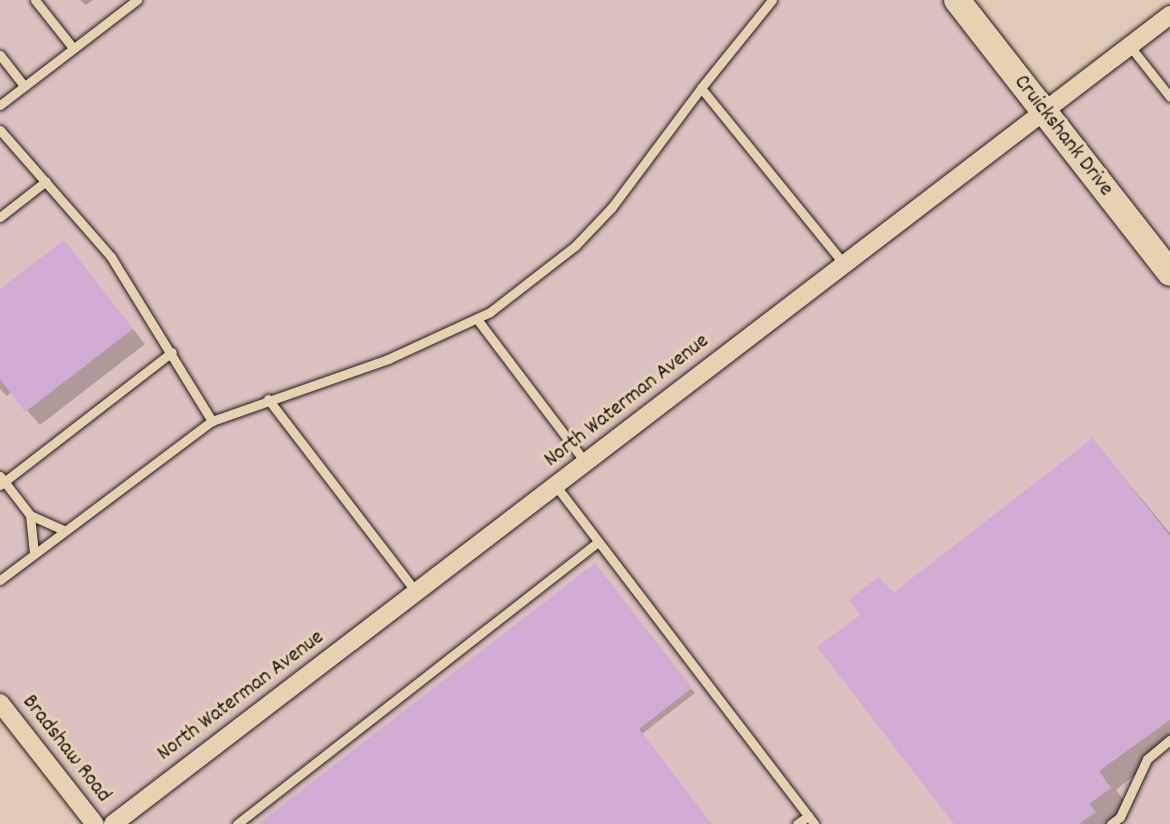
<!DOCTYPE html>
<html>
<head>
<meta charset="utf-8">
<style>
	body { margin:0 }
	#map { position:relative; width:1170px; height:824px; overflow:hidden; background:#e2c9b7; font-family:Dekko,sans-serif }
	div>[style] { position:absolute }
	.built>* { inset:0; background:#ddc0c0 }
	.shadow>* { inset:0; background:#0003 }
	.building>* { inset:0; background:#d0abd4 }
	.roads { filter:drop-shadow(0 0 2px #1c1c1c) drop-shadow(0 0 2px #1c1c1c) }
	.lane>* { height:9px; margin:-4.5px; padding:0 4.5px; transform-origin:4.5px; border-radius:4.5px; background:#e7d1b0 }
	.street>* { height:18px; margin:-9px; padding:0 9px; transform-origin:9px; border-radius:9px; background:#e7d1b0 }
	.secondary>* { height:26px; margin:-13px; padding:0 13px; transform-origin:13px; border-radius:13px; background:#e7d1b0 }
	span { translate:-50% -50%; white-space:nowrap; text-align:center; line-height:1.15; -webkit-text-stroke:6px #e7d1b0; paint-order:stroke }
	.street-label { font-size:22px; color:#1c1c1c }
</style>
</head>
<body>
<div id="map">
	<div class="built">
		<i style="clip-path:polygon(0 0,955px 0,1043px 110px,1170px 11px,1170px 824px,95px 824px,0 703px)"></i>
	</div>
	<div class="shadow">
		<i style="clip-path:polygon(80px 0,93px 0,86px 5px)"></i>
		<i style="clip-path:polygon(63px 242px,145px 344px,40px 425px,11px 392px,7px 396px,0 389px,0 291px)"></i>
		<i style="clip-path:polygon(1093px 440px,1170px 533px,1170px 747px,1116px 790px,1128px 806px,1107px 824px,956px 824px,862px 615px,879px 578px,895px 594px)"></i>
		<i style="clip-path:polygon(599px 569px,695px 693px,642px 734px,711px 824px,260px 824px)"></i>
	</div>
	<div class="building">
		<i style="clip-path:polygon(64px 240px,133px 329px,25px 412px,0 379px,0 289px)"></i>
		<i style="clip-path:polygon(1093px 438px,1170px 536px,1170px 720px,1099px 771px,1111px 788px,1089px 804px,1096px 812px,1079px 824px,954px 824px,817px 647px,860px 615px,849px 600px,879px 576px,893px 593px)"></i>
		<i style="clip-path:polygon(595px 563px,692px 688px,639px 729px,712px 824px,258px 824px)"></i>
	</div>
	<div class="roads">
		<div class="lane">
			<i style="left:35px;top:0;width:61px;rotate:51.6deg"></i>
			<i style="left:772px;top:0;width:113px;rotate:128.9deg"></i>
			<i style="left:701px;top:88px;width:225px;rotate:50.9deg"></i>
			<i style="left:1129px;top:45px;width:66px;rotate:51.7deg"></i>
			<i style="left:0;top:55px;width:39px;rotate:52deg"></i>
			<i style="left:0;top:105px;width:173px;rotate:-37.5deg"></i>
			<i style="left:0;top:130px;width:169px;rotate:48.8deg"></i>
			<i style="left:111px;top:257px;width:193px;rotate:58.4deg"></i>
			<i style="left:0;top:217px;width:58px;rotate:-38deg"></i>
			<i style="left:477px;top:319px;width:181px;rotate:52.9deg"></i>
			<i style="left:268px;top:399px;width:243px;rotate:52.5deg"></i>
			<i style="left:0;top:476px;width:49px;rotate:52.4deg"></i>
			<i style="left:30px;top:515px;width:37px;rotate:24deg"></i>
			<i style="left:0;top:485px;width:217px;rotate:-37.7deg"></i>
			<i style="left:556px;top:486px;width:425px;rotate:52.6deg"></i>
			<i style="left:30px;top:515px;width:38px;rotate:84deg"></i>
			<i style="left:0;top:580px;width:265px;rotate:-36.9deg"></i>
			<i style="left:212px;top:421px;width:187px;rotate:-19.4deg"></i>
			<i style="left:388px;top:359px;width:112px;rotate:-24.7deg"></i>
			<i style="left:490px;top:312px;width:108px;rotate:-37.8deg"></i>
			<i style="left:575px;top:246px;width:54px;rotate:-46.5deg"></i>
			<i style="left:612px;top:207px;width:149px;rotate:-53.2deg"></i>
			<i style="left:237px;top:824px;width:458px;rotate:-38deg"></i>
			<i style="left:797px;top:824px;width:14px;rotate:-36deg"></i>
			<i style="left:1111px;top:824px;width:11px;rotate:-38deg"></i>
			<i style="left:1120px;top:817px;width:64px;rotate:-65deg"></i>
			<i style="left:1147px;top:759px;width:30px;rotate:-40deg"></i>
		</div>
		<div class="street">
			<i style="left:0;top:703px;width:154px;rotate:51.9deg"></i>
			<i style="left:113px;top:824px;width:1331px;rotate:-37.43deg"></i>
		</div>
		<div class="secondary">
			<i style="left:957px;top:0;width:346px;rotate:52deg"></i>
		</div>
	</div>
	<div class="street-label">
		<span style="left:1063px;top:136px;rotate:52deg">Cruickshank Drive</span>
		<span style="left:627px;top:401px;rotate:-38deg">North Waterman Avenue</span>
		<span style="left:241px;top:696px;rotate:-37deg">North Waterman Avenue</span>
		<span style="left:66px;top:749px;rotate:52deg">Bradshaw Road</span>
	</div>
</div>
</body>
</html>
